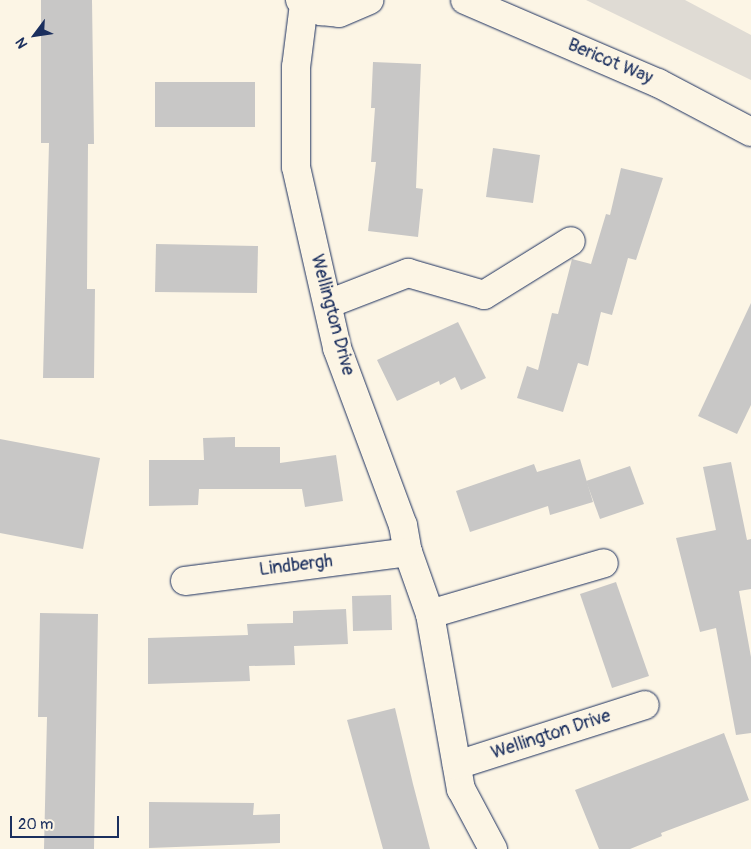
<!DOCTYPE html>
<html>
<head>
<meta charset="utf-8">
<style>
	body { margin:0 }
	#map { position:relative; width:751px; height:849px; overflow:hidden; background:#fcf5e5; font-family:Pangolin,sans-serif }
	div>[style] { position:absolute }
	.green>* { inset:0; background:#dfdbd4 }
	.building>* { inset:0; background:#c8c7c6 }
	.roads { filter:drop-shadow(0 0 1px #1b2f5e) drop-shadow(0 0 1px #1b2f5e) }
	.minor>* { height:28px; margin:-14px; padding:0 14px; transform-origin:14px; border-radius:14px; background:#fcf5e5 }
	span { translate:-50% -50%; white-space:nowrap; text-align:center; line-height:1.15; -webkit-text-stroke:5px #fcf5e5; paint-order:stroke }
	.street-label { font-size:18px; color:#1b2f5e }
	.north { position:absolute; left:10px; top:10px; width:50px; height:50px; -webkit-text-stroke:4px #fcf5e5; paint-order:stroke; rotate:239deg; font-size:14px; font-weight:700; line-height:20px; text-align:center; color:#1b2f5e }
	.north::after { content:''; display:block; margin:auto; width:18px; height:22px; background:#1b2f5e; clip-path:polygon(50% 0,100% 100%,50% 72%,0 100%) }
	.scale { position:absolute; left:10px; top:816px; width:109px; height:22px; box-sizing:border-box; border:2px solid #1b2f5e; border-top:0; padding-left:6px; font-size:15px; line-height:18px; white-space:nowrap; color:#1b2f5e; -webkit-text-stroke:4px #fcf5e5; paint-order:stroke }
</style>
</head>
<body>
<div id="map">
	<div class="green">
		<i style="clip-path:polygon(586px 0,685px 0,751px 35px,751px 80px)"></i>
	</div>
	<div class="building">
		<i style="clip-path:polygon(41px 0,92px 0,94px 144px,88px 144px,87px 289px,95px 289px,94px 378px,43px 378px,49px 143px,41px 143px)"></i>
		<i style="clip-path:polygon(373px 62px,421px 64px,416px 188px,423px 189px,418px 237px,368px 231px,376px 162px,371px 162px,375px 108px,371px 108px)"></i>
		<i style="clip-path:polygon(155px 82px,255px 82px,255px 127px,155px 127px)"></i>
		<i style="clip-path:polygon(493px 148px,540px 155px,533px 203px,486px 197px)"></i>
		<i style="clip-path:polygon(621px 168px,663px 178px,636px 260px,628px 258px,612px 315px,601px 312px,588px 366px,578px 363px,563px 412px,517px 398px,527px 366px,538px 370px,552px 313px,558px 314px,572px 259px,591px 264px,606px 214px,610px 215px)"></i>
		<i style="clip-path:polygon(156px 244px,258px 246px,257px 293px,155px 292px)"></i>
		<i style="clip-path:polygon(751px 303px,751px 405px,737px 434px,698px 416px)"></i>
		<i style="clip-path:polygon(458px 322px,486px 378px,461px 390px,455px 377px,440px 385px,439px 381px,397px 401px,377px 360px)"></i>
		<i style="clip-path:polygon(235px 437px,235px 447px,280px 447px,280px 463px,336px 455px,343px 501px,305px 507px,302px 489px,199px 489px,198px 505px,149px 506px,149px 460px,204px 460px,203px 438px)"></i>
		<i style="clip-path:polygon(0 439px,100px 458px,83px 549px,0 533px)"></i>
		<i style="clip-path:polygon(580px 459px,593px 502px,550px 515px,548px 506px,470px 532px,456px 491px,534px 464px,537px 472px)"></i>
		<i style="clip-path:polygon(731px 462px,747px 540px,751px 539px,751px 589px,739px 591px,751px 657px,751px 733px,736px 735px,716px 628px,700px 632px,676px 538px,716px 530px,703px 467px)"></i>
		<i style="clip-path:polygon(630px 466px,644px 504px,600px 519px,586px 481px)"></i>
		<i style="clip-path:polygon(616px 582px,649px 676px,612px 688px,580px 594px)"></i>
		<i style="clip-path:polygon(391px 595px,392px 630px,353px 631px,352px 596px)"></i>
		<i style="clip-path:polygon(346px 609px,348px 644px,294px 646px,295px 665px,249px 666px,250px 681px,148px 684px,148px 638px,248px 635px,247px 624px,293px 623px,293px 611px)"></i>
		<i style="clip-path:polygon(40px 613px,98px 614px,94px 849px,44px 849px,47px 717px,38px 717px)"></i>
		<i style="clip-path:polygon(395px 708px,413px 784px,430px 849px,383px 849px,347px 720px)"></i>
		<i style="clip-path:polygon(724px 733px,749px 800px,661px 833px,662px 836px,630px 849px,599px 849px,575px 790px)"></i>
		<i style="clip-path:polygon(149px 802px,254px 803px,253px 815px,280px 814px,280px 843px,149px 848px)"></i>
	</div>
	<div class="roads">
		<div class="minor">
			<i style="left:300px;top:0;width:24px;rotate:28deg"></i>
			<i style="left:321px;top:11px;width:18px;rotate:6deg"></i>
			<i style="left:339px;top:13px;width:33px;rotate:-23deg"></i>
			<i style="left:465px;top:0;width:210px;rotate:23.3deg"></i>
			<i style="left:658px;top:83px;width:105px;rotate:27.8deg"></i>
			<i style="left:304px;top:4px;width:64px;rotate:97.2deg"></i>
			<i style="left:296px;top:67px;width:100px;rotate:90deg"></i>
			<i style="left:296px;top:167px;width:186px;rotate:77.2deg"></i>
			<i style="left:337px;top:348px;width:189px;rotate:69.6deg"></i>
			<i style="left:403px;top:525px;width:27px;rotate:80deg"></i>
			<i style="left:408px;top:552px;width:66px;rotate:70.5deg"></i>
			<i style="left:430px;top:614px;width:178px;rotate:80deg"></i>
			<i style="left:461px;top:789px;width:68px;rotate:61.9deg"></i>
			<i style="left:328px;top:304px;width:86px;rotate:-21.2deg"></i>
			<i style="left:408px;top:273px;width:79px;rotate:16.1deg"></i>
			<i style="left:484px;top:295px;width:102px;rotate:-31.8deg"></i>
			<i style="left:185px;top:581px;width:225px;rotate:-7.4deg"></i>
			<i style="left:430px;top:614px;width:181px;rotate:-16.3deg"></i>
			<i style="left:457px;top:765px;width:197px;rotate:-17.7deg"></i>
		</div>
	</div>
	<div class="street-label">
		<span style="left:610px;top:62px;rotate:23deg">Bericot Way</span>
		<span style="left:332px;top:315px;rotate:75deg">Wellington Drive</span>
		<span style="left:296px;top:566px;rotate:-7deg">Lindbergh</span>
		<span style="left:551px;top:735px;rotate:-18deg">Wellington Drive</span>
	</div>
	<div class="north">N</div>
	<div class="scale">20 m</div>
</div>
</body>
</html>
